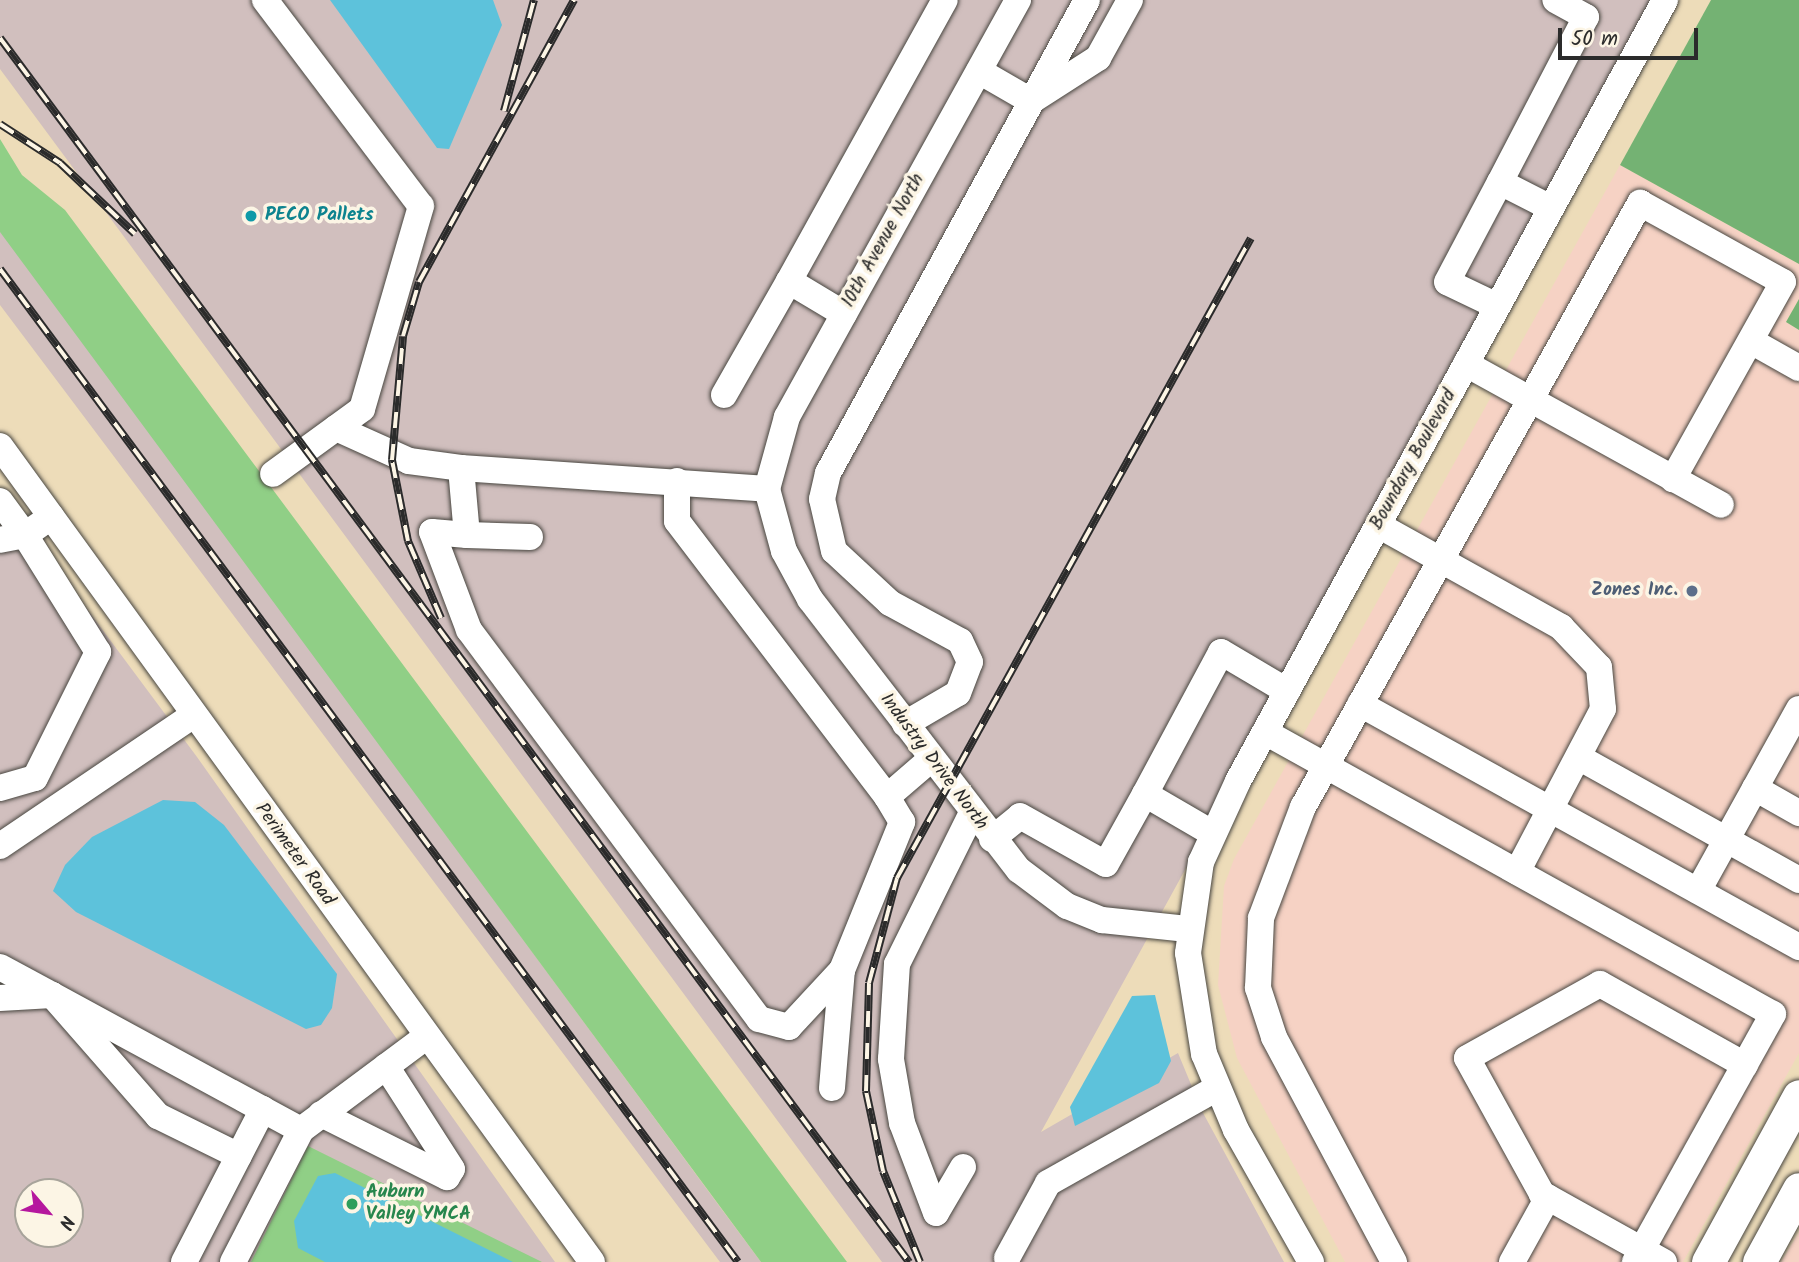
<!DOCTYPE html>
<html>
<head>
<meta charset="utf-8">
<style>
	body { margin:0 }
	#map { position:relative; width:1799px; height:1262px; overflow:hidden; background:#eddcb9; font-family:Kalam,sans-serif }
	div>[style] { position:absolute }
	.built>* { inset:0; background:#f6d2c4 }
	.industrial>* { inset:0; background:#d1bfbe }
	.green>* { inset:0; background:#90cf86 }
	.forest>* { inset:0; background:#74b273 }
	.water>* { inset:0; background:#5dc2db }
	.roads { filter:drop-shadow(0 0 2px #484640) drop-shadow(0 0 2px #484640) }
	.minor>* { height:26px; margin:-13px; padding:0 13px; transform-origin:13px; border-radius:13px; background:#fff }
	.major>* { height:33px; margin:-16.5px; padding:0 16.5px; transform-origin:16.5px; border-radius:16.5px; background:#fff }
	.rail>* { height:8px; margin-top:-4px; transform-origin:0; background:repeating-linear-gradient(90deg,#fcf5e5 0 16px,#2b2b2b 0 32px); box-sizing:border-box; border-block:2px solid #2b2b2b }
	.dots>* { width:19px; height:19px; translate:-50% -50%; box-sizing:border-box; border:4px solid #fcf5e5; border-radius:50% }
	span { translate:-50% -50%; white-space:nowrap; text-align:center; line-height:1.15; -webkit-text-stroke:7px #fcf5e5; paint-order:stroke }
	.culture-label { font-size:19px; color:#0d838f; font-weight:700 }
	.left { translate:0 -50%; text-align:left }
	.street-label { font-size:19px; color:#2b2b2b }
	.service-label { font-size:19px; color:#4e5e75; font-weight:700 }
	.right { translate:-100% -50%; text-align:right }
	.leisure-label { font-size:19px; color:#27864d; font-weight:700 }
	.north { position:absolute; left:14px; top:1178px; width:70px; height:70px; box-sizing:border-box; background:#fcf5e5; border:2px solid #a8a49b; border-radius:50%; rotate:119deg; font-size:19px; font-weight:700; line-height:28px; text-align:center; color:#2b2b2b }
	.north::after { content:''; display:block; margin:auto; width:24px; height:32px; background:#b5179e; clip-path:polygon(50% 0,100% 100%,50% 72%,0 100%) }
	.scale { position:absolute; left:1558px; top:28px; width:140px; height:32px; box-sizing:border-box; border:4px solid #2b2b2b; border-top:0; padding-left:9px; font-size:21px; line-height:24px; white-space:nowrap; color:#2b2b2b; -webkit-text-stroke:5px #fcf5e5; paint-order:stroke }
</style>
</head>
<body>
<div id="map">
	<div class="built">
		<i style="clip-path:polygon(1620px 165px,1799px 264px,1799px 299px,1786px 322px,1799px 330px,1799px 1053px,1683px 1262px,1345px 1262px,1237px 1058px,1218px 985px,1224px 886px,1234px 859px)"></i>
		<i style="clip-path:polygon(1799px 1232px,1799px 1262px,1781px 1262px)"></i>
	</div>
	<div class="industrial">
		<i style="clip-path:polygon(0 0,1663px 0,1041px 1132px,1178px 1053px,1202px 1111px,1284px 1262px,882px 1262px,0 69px)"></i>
		<i style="clip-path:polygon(0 229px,720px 1207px,761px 1262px,720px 1262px,0 305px)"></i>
		<i style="clip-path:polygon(evenodd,0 492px,197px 757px,555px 1262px,0 1262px,0 492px,28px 1192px,70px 1192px,70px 1234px,28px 1234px,28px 1192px)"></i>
	</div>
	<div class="green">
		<i style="clip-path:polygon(0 139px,22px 175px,65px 210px,847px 1262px,761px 1262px,0 232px)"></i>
		<i style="clip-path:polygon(308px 1146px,542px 1262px,251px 1262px)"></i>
	</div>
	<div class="forest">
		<i style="clip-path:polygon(1711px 0,1799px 0,1799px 264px,1620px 165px)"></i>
		<i style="clip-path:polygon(1799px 299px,1799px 330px,1786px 322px)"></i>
	</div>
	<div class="water">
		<i style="clip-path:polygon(330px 0,493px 0,502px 25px,449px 149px,437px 148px)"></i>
		<i style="clip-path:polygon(163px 800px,195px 802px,224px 825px,337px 974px,332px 1008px,321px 1025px,306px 1029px,76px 912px,53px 891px,65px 865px,92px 837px)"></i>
		<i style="clip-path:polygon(1155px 995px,1171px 1061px,1159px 1083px,1075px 1126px,1070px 1107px,1132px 996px)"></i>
		<i style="clip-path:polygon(335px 1173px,513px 1262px,325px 1262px,298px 1248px,294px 1221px,318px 1176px)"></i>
	</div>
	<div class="roads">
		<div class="minor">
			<i style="left:265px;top:0;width:258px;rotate:52.9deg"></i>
			<i style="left:421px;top:206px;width:211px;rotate:106.2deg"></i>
			<i style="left:362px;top:409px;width:110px;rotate:143.9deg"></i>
			<i style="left:1018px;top:0;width:477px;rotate:119deg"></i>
			<i style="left:787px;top:417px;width:75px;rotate:105.5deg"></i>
			<i style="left:767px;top:489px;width:64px;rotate:74.7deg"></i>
			<i style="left:784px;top:551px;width:55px;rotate:61.6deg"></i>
			<i style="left:810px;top:599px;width:342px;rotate:52.4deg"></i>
			<i style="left:1019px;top:870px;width:60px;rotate:36.9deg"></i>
			<i style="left:1067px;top:906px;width:38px;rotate:22deg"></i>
			<i style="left:1102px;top:920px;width:86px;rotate:6deg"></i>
			<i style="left:979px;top:71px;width:60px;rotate:30deg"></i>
			<i style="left:1031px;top:101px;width:80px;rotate:-32.7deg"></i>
			<i style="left:1098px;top:58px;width:66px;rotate:-61.1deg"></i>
			<i style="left:1549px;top:207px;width:55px;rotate:-153deg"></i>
			<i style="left:1500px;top:182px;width:186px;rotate:-62.5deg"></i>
			<i style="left:1586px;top:17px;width:35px;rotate:-151deg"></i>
			<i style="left:789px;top:281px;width:321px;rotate:-61deg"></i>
			<i style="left:1497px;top:306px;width:55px;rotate:-154.4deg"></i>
			<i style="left:1447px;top:282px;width:113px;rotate:-62.1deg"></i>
			<i style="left:1751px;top:341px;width:55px;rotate:29.4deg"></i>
			<i style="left:1466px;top:364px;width:291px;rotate:28.9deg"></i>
			<i style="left:724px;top:395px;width:131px;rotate:-60.3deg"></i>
			<i style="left:789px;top:281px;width:64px;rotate:31deg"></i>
			<i style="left:336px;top:428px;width:80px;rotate:24.3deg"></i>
			<i style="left:409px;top:461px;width:52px;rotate:7.7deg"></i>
			<i style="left:461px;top:468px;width:307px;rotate:3.9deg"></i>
			<i style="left:0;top:446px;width:1008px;rotate:54.04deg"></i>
			<i style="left:461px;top:468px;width:67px;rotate:84.9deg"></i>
			<i style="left:467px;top:535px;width:63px;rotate:1.8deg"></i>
			<i style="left:677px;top:481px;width:40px;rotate:90deg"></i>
			<i style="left:677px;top:521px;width:347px;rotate:52.7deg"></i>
			<i style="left:887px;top:797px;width:58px;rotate:-40.8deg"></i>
			<i style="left:0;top:501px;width:42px;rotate:53.7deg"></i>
			<i style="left:25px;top:535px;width:25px;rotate:169deg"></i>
			<i style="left:1378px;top:525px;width:210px;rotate:29.1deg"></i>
			<i style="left:1561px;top:627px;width:55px;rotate:46.5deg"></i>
			<i style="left:1599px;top:667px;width:42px;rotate:84.6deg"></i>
			<i style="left:1603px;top:709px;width:184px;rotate:117.8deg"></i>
			<i style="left:467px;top:535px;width:35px;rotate:-175deg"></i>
			<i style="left:432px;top:532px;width:105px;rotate:69.3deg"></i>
			<i style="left:469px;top:630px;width:485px;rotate:53.3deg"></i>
			<i style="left:759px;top:1019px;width:31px;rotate:15deg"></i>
			<i style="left:789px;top:1027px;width:78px;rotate:-47.1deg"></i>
			<i style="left:1360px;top:704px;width:502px;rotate:28.97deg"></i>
			<i style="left:905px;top:724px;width:61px;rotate:-30.3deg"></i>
			<i style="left:958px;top:693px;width:33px;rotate:-69deg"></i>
			<i style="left:970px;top:662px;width:23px;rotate:-115deg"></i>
			<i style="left:960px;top:641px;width:80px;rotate:-151.5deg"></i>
			<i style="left:890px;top:603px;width:76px;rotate:-137.1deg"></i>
			<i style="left:834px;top:551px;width:53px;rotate:-103deg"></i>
			<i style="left:822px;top:499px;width:27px;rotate:-77deg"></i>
			<i style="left:828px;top:473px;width:539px;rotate:-61.3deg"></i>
			<i style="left:1265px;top:732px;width:581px;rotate:29.04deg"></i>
			<i style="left:1773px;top:1014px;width:284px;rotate:119.1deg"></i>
			<i style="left:1580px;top:758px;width:251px;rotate:29.1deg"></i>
			<i style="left:0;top:788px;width:36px;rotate:-16deg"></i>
			<i style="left:35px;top:778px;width:141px;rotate:-63.4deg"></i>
			<i style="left:98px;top:652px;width:138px;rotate:-122deg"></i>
			<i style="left:25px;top:535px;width:32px;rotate:-35deg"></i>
			<i style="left:1755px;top:788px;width:51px;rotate:29.6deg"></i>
			<i style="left:1145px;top:794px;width:161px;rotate:-61.8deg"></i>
			<i style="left:1221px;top:652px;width:77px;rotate:30.6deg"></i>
			<i style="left:992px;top:839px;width:36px;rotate:-39deg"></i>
			<i style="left:1020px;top:816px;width:98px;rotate:29.2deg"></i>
			<i style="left:1106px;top:864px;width:80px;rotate:-60.9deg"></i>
			<i style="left:1145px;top:794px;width:78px;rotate:30.2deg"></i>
			<i style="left:0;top:846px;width:232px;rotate:-34.1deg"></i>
			<i style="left:1698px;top:891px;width:208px;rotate:-61deg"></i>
			<i style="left:0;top:967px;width:59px;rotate:28.3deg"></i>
			<i style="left:52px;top:995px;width:161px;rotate:48.8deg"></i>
			<i style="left:158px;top:1116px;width:90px;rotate:26.3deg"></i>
			<i style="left:0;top:998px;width:52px;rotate:-3.3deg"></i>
			<i style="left:52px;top:995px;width:283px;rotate:28.5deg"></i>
			<i style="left:832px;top:1088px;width:118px;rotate:-85.2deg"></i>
			<i style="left:842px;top:970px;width:160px;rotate:-67.9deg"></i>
			<i style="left:902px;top:822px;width:29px;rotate:-121deg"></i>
			<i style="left:321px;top:1114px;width:141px;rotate:26.6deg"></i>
			<i style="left:447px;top:1177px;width:9px;rotate:-58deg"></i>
			<i style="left:452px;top:1169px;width:122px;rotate:-122.7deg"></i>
			<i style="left:963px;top:1167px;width:53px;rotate:120.4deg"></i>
			<i style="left:936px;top:1213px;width:96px;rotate:-110.7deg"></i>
			<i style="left:902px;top:1123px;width:65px;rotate:-99.8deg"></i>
			<i style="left:891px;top:1059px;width:95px;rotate:-86.4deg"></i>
			<i style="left:897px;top:964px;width:169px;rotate:-63.6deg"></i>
			<i style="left:1007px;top:1258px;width:85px;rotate:-61.3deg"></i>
			<i style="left:1048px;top:1183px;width:194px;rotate:-29.3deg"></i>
			<i style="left:184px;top:1262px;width:172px;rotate:-62.7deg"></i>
			<i style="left:233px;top:1262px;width:148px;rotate:-62.7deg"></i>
			<i style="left:301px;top:1130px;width:157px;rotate:-36.7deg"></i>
			<i style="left:1311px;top:1262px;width:152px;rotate:-119.6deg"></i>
			<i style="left:1236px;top:1130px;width:82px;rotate:-112.8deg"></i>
			<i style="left:1204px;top:1054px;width:102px;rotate:-99deg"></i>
			<i style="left:1188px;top:953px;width:92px;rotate:-81.9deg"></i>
			<i style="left:1201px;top:862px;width:89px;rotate:-65.4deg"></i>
			<i style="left:1238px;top:781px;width:890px;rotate:-61.33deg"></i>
			<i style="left:1394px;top:1262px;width:255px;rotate:-118.1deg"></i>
			<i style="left:1274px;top:1037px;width:52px;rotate:-108.1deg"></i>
			<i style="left:1258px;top:988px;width:70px;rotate:-87.5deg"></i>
			<i style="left:1261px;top:918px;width:119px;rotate:-69.3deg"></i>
			<i style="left:1303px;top:807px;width:692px;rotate:-60.84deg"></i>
			<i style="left:1640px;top:203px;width:163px;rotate:28.9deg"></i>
			<i style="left:1783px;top:282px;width:226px;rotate:119.2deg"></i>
			<i style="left:1512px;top:1262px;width:74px;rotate:-61deg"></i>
			<i style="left:1664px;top:1262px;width:140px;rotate:-150.9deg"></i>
			<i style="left:1542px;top:1194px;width:155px;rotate:-118.9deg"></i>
			<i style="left:1467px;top:1058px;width:152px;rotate:-29.1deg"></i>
			<i style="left:1600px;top:984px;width:166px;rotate:29.2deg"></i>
		</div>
		<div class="major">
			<i style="left:1708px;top:1262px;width:189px;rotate:-61.3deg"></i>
			<i style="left:1759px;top:1262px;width:83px;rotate:-61.3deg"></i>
		</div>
	</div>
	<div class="rail">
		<i style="left:0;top:38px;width:1525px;rotate:53.4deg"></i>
		<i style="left:504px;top:111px;width:115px;rotate:-74.9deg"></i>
		<i style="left:0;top:124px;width:72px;rotate:33deg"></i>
		<i style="left:60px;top:163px;width:103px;rotate:43.4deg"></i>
		<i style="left:0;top:269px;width:1237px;rotate:53.38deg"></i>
		<i style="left:441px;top:618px;width:84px;rotate:-113.2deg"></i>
		<i style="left:408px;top:541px;width:83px;rotate:-101.2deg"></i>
		<i style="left:392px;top:460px;width:124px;rotate:-84.9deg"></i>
		<i style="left:403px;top:336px;width:56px;rotate:-73.5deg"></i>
		<i style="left:419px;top:282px;width:322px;rotate:-61.2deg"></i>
		<i style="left:920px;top:1262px;width:98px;rotate:-112.1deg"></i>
		<i style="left:883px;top:1171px;width:82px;rotate:-102deg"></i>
		<i style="left:866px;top:1091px;width:108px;rotate:-88.4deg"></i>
		<i style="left:869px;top:983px;width:109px;rotate:-75.1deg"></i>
		<i style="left:897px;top:878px;width:731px;rotate:-61.05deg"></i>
	</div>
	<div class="dots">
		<i style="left:251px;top:216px;background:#0f9aa8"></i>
		<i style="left:1692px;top:591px;background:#5c6f8a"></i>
		<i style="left:352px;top:1204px;background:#2e9e5b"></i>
	</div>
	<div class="culture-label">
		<span class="left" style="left:265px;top:216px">PECO Pallets</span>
	</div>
	<div class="street-label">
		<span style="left:884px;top:241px;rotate:-61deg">10th Avenue North</span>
		<span style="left:1414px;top:460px;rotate:-61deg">Boundary Boulevard</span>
		<span style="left:933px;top:762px;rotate:53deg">Industry Drive North</span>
		<span style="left:294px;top:855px;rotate:54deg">Perimeter Road</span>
	</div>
	<div class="service-label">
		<span class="right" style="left:1678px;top:591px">Zones Inc.</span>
	</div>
	<div class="leisure-label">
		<span class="left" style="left:366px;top:1204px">Auburn<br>Valley YMCA</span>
	</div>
	<div class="north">N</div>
	<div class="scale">50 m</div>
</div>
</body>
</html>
